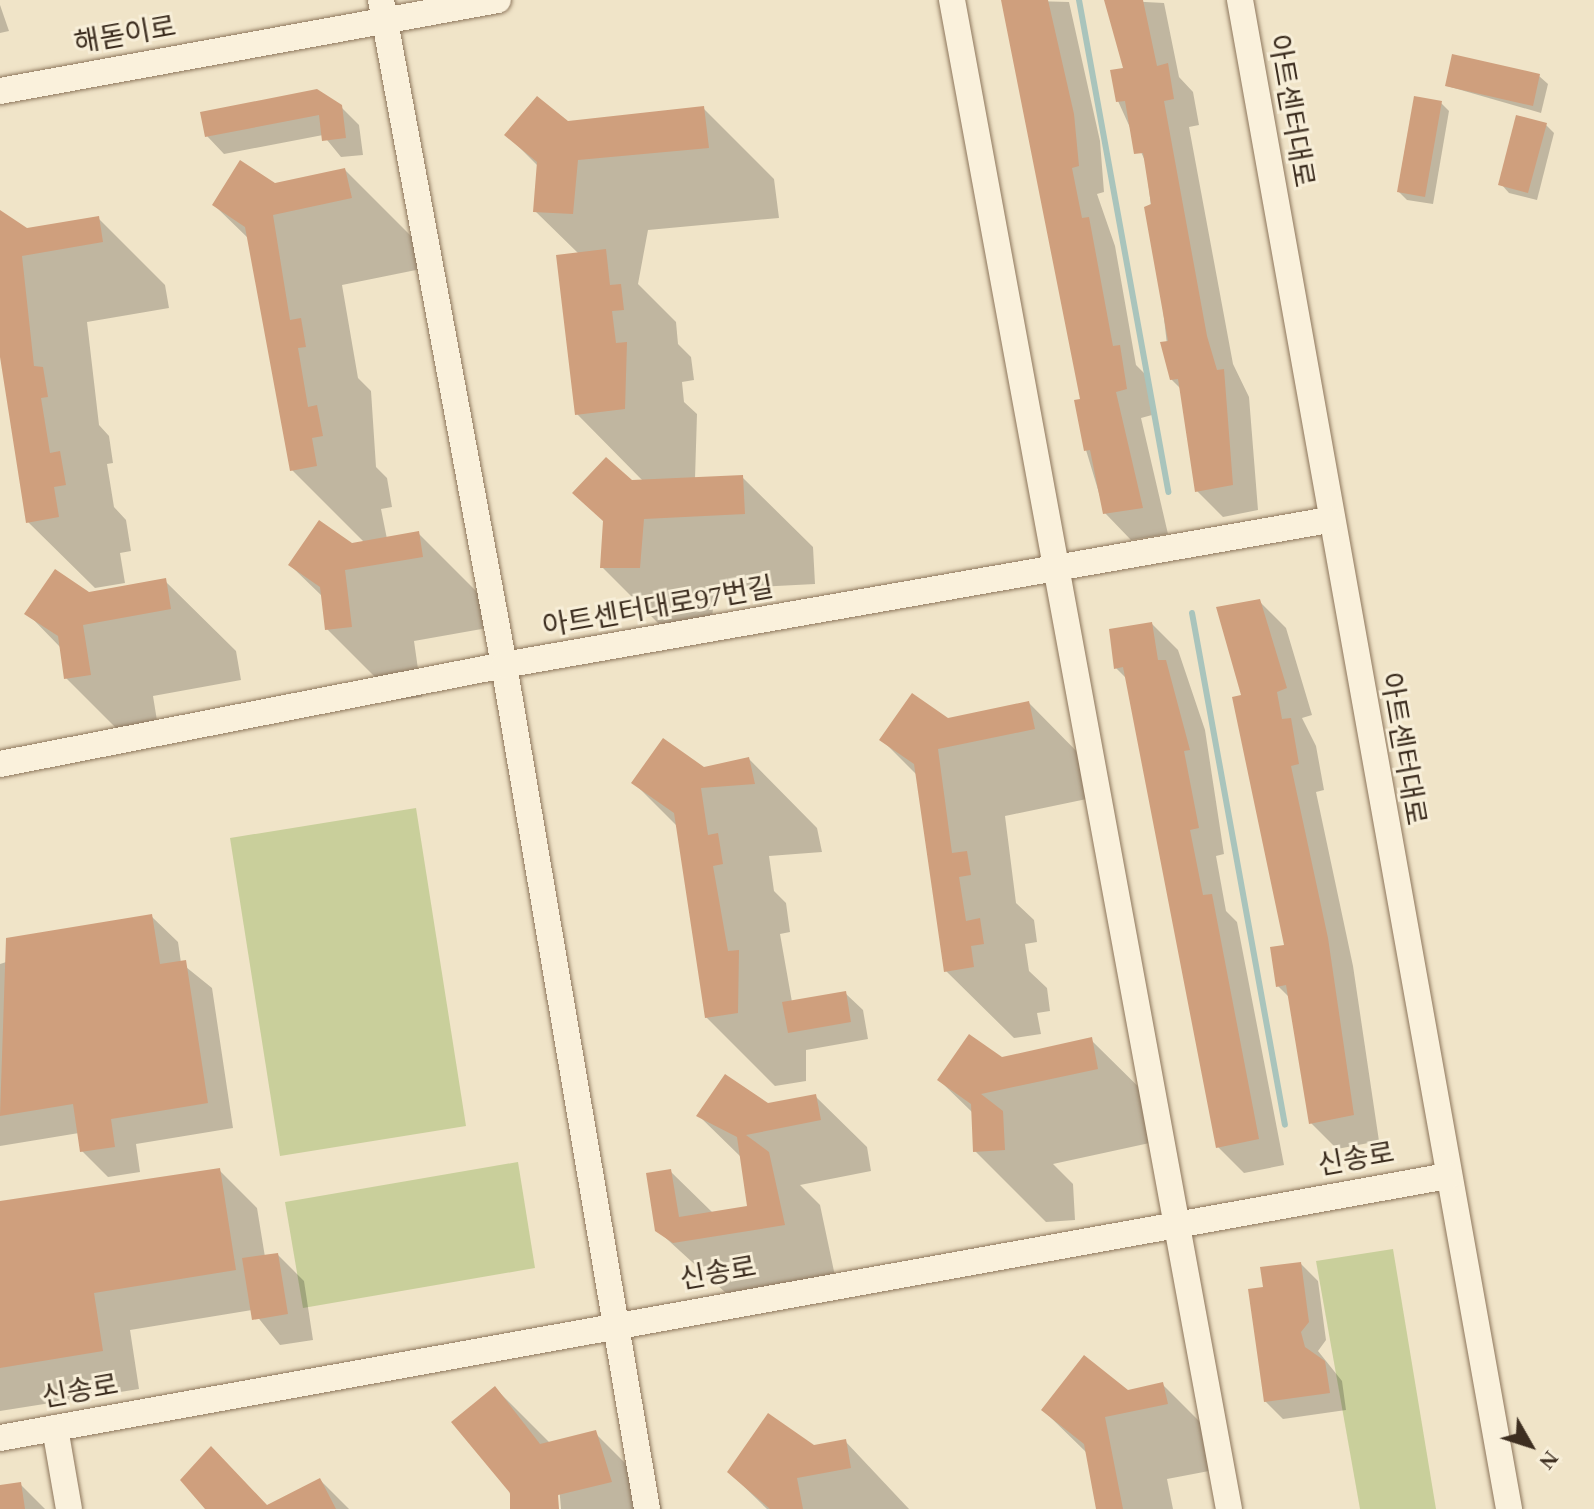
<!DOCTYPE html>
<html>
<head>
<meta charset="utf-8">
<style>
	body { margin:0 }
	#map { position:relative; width:1594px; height:1509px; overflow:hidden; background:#f0e4c8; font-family:"Times New Roman","Noto Sans KR",serif }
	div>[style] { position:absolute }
	.green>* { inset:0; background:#c9cf9b }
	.shadow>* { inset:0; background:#0003 }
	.stream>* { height:6px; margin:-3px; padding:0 3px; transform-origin:3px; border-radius:3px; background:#a9c4bc }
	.building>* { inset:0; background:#cf9f7d }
	.roads { filter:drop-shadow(0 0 2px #8d765c) drop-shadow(0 0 2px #8d765c) }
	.minor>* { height:26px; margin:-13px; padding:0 13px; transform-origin:13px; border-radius:13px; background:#faf1dc }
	span { translate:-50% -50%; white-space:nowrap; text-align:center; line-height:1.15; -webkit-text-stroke:6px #f7eed8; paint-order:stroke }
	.street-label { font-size:28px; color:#3d2e20 }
	.north { position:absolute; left:1490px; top:1405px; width:80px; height:80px; -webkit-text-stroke:6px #f7eed8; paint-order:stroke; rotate:129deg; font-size:22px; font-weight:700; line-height:32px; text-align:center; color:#3d2e20 }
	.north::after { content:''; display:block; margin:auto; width:28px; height:36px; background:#3d2e20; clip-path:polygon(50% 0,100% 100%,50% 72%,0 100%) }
</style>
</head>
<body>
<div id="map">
	<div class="green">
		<i style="clip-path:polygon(416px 808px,466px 1126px,280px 1156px,230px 838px)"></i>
		<i style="clip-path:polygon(518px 1162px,535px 1268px,303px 1308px,285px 1202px)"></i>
		<i style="clip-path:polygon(1393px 1249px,1436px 1509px,1360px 1509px,1316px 1261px)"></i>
	</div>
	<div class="shadow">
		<i style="clip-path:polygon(1003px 0,1069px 2px,1100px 141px,1104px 192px,1097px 194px,1115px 246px,1136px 365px,1145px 374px,1152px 415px,1141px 418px,1168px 534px,1131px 540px,1105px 513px,1086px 450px,1082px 401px)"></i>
		<i style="clip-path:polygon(1107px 0,1164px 3px,1179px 77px,1193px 92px,1199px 125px,1189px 127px,1233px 364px,1249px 397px,1258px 510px,1223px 517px,1197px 491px,1182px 390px,1171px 379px,1146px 163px,1118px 101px,1126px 70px)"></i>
		<i style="clip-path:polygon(0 5px,9px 31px,0 33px)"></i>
		<i style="clip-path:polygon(1539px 76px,1548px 84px,1541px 113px,1447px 86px)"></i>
		<i style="clip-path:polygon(1441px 103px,1449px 111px,1433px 204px,1407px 200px,1399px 192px)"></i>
		<i style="clip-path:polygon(341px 107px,359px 125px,363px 155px,341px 157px,323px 135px,224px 154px,207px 136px)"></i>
		<i style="clip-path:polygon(703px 108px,774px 179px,779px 218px,648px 230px,638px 284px,676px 322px,678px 344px,691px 357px,694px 380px,682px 382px,684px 402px,697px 414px,695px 479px,742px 477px,813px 547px,815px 584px,715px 589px,710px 638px,673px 638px,602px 567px,632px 483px,644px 482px,577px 414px,579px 254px,535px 211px,539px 167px,507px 135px)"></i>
		<i style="clip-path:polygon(1546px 125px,1554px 133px,1537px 200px,1509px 193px,1501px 184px)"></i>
		<i style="clip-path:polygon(345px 170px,416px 241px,421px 269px,342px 285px,358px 378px,371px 391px,376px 467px,387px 478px,392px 507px,381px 509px,387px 539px,418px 533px,489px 604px,493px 627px,414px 641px,422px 697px,398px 700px,327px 629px,323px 597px,290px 565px,365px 543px,292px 470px,250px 240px,214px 205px)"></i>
		<i style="clip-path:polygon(0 213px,26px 230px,98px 218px,165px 285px,169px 308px,87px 322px,99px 425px,109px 436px,113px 463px,107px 464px,114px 507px,126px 520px,131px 551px,120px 553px,125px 583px,95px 588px,28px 522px,0 300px)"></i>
		<i style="clip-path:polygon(165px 581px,236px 651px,241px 680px,153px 696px,161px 745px,137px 749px,66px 678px,61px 648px,27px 613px)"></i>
		<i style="clip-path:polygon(1259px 601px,1286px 628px,1312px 715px,1302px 718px,1316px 746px,1324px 790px,1316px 792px,1353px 966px,1379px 1141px,1337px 1149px,1311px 1123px,1290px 998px,1278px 986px,1286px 946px,1244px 697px)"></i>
		<i style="clip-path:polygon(1152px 624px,1178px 650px,1205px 730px,1224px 854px,1216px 856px,1226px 911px,1237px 922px,1284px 1165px,1244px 1173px,1218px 1147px,1128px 680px,1116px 668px)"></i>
		<i style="clip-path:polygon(1029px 703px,1096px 771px,1101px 796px,1005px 816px,1016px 903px,1034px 920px,1037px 942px,1025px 944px,1029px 971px,1047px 988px,1050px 1011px,1037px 1013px,1041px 1034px,1014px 1038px,946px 971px,917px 775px,882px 740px)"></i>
		<i style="clip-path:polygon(749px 759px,817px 828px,822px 852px,769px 856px,774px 891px,786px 903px,790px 932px,780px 934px,792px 1002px,845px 993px,863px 1010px,868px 1039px,806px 1050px,806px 1081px,775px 1086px,706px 1017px,678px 827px,634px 783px)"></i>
		<i style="clip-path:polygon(151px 916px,178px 942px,181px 963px,212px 988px,233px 1128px,136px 1144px,140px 1172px,108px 1177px,82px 1151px,79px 1133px,0 1146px,0 964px)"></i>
		<i style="clip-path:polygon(1091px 1040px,1162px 1110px,1168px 1139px,1053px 1164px,1073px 1184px,1075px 1220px,1046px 1222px,975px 1151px,973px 1113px,939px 1080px)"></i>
		<i style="clip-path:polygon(815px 1096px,867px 1147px,871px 1171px,800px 1185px,820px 1205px,835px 1276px,726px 1293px,657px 1230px,670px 1171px,713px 1213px,749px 1207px,743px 1159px,699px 1116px)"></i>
		<i style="clip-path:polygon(219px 1170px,257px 1208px,265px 1257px,278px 1255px,304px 1281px,313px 1340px,280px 1345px,252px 1310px,130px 1330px,139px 1389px,0 1411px,0 1204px)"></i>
		<i style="clip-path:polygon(1301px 1264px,1318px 1281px,1326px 1340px,1318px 1351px,1342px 1381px,1346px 1410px,1283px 1419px,1265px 1401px,1265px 1289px)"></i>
		<i style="clip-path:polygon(1163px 1385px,1226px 1448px,1230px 1467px,1167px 1479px,1173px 1509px,1098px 1509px,1088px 1454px,1043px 1410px)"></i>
		<i style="clip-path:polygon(495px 1388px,551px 1444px,595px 1433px,658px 1496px,662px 1509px,561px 1509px,559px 1485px,557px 1509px,512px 1509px)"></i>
		<i style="clip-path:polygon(845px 1441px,909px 1509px,767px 1509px,729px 1472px)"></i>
		<i style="clip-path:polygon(320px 1480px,349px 1509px,208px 1509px,268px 1507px)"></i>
		<i style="clip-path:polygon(20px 1484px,45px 1509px,0 1509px,0 1487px)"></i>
	</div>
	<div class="stream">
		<i style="left:1079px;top:0;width:500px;rotate:79.7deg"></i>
		<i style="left:1192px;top:613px;width:520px;rotate:79.71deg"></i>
	</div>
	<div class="building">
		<i style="clip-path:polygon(1001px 0,1048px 0,1074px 114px,1079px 166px,1072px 168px,1082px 218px,1089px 217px,1113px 346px,1120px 345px,1127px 389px,1116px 392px,1143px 508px,1103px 514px,1090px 450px,1084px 451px,1074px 400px,1080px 399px)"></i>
		<i style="clip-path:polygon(1104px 0,1143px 0,1157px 66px,1168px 63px,1174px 99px,1164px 101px,1207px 336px,1217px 370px,1224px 369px,1233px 485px,1195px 492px,1178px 379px,1170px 380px,1160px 342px,1168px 341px,1144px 207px,1151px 204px,1143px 153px,1134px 154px,1125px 101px,1116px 102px,1110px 70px,1123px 68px)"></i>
		<i style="clip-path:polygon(1452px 54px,1540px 74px,1533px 106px,1445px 86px)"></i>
		<i style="clip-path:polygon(317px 89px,342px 105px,346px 138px,322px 141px,319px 115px,205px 137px,200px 112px)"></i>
		<i style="clip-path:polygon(537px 96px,568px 121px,704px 106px,709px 148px,578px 160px,573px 214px,533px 212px,537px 162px,504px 135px)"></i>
		<i style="clip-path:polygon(1414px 96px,1442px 101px,1425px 197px,1397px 192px)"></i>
		<i style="clip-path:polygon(1516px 115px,1547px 123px,1528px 193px,1498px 185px)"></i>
		<i style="clip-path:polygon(240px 160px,275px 183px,345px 168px,352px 198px,273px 215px,290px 320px,301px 318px,306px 347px,298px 348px,308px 407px,317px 405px,323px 436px,312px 438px,317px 466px,290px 471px,245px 227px,212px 205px)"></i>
		<i style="clip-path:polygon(0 210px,27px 228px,99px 216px,103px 242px,22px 256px,34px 366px,43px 367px,48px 397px,41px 398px,50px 453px,60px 451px,66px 485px,54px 487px,59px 517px,26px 523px,0 357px)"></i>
		<i style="clip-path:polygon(606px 249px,610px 285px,621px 284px,624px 310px,612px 311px,616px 343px,627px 342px,625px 409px,575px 415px,556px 255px)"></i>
		<i style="clip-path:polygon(606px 457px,632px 480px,743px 475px,745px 514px,644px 519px,640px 568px,600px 568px,603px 521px,572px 493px)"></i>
		<i style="clip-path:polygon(319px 520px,352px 543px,419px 531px,423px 557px,345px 570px,352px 627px,325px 630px,320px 587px,288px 565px)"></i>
		<i style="clip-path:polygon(55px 569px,89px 592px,166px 578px,171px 609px,83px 625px,91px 675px,64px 679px,58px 636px,24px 614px)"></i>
		<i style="clip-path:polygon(1260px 599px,1287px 688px,1277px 692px,1282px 719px,1291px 718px,1299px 764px,1291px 766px,1328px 938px,1354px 1115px,1309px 1124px,1286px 985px,1276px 987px,1270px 947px,1284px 945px,1232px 697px,1241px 695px,1216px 607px)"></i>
		<i style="clip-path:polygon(1152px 622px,1158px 660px,1166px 660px,1190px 750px,1184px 751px,1199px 828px,1190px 830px,1203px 895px,1212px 894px,1259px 1139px,1216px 1148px,1123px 667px,1114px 669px,1109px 629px)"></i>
		<i style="clip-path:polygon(912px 693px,948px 718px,1029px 701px,1035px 729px,938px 749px,952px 853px,967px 851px,971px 875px,959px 877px,966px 921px,980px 918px,984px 944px,971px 946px,974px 967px,944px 972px,914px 764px,879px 740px)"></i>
		<i style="clip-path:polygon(663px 738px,704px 767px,749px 757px,755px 784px,701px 788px,708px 835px,718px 833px,723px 864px,713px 866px,728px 951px,739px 950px,738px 1013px,705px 1018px,674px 813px,631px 783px)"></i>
		<i style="clip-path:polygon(152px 914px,160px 964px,186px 960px,208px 1103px,111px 1119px,115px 1147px,80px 1152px,73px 1104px,0 1116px,6px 938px)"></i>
		<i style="clip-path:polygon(846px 991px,851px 1022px,788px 1033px,782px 1002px)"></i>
		<i style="clip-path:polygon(969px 1034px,1002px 1057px,1092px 1037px,1098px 1069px,981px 1094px,1003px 1111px,1005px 1150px,973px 1152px,971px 1104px,937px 1080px)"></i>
		<i style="clip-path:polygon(725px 1074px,768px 1103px,816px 1094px,821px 1120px,746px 1135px,769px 1152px,785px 1225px,673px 1243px,655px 1231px,646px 1173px,671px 1169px,679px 1217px,747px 1206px,737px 1137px,696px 1116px)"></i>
		<i style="clip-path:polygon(220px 1168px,236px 1270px,94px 1293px,103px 1351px,0 1368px,0 1201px)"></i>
		<i style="clip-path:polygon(278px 1253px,288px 1314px,252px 1320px,242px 1258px)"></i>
		<i style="clip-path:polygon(1301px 1262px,1309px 1322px,1301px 1332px,1305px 1347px,1325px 1361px,1330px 1393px,1264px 1402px,1248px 1289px,1263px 1287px,1260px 1267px)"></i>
		<i style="clip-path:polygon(1084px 1355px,1128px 1390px,1163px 1382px,1168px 1404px,1105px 1417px,1123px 1509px,1096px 1509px,1084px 1444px,1041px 1410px)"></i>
		<i style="clip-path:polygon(495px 1386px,540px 1444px,596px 1430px,612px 1482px,558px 1495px,559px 1509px,510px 1509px,510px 1493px,451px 1422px)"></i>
		<i style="clip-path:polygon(768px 1413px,814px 1445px,846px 1439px,851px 1468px,797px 1478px,803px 1509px,770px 1509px,727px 1472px)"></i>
		<i style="clip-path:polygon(211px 1446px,267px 1505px,320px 1478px,336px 1509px,205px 1509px,180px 1480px)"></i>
		<i style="clip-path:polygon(21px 1482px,25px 1509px,0 1509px,0 1485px)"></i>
	</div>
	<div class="roads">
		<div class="minor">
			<i style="left:381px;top:0;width:676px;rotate:79.52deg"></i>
			<i style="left:504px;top:665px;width:856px;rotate:80.38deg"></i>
			<i style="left:952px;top:0;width:1534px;rotate:79.6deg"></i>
			<i style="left:1240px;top:0;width:1533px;rotate:79.89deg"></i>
			<i style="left:0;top:91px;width:506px;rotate:-10.36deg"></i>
			<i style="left:0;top:764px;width:514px;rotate:-11.11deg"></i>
			<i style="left:504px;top:665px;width:838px;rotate:-9.97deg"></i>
			<i style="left:55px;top:1428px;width:82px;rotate:80.2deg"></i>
			<i style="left:0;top:1438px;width:1472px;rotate:-10.26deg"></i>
		</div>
	</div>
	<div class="street-label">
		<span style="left:125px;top:35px;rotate:-10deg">해돋이로</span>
		<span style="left:1291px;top:111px;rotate:80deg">아트센터대로</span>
		<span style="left:658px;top:607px;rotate:-10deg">아트센터대로97번길</span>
		<span style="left:1403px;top:749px;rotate:80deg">아트센터대로</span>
		<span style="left:1356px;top:1159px;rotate:-10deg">신송로</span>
		<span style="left:718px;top:1273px;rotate:-10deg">신송로</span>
		<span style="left:80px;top:1391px;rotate:-10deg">신송로</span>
	</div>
	<div class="north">N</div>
</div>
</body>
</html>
